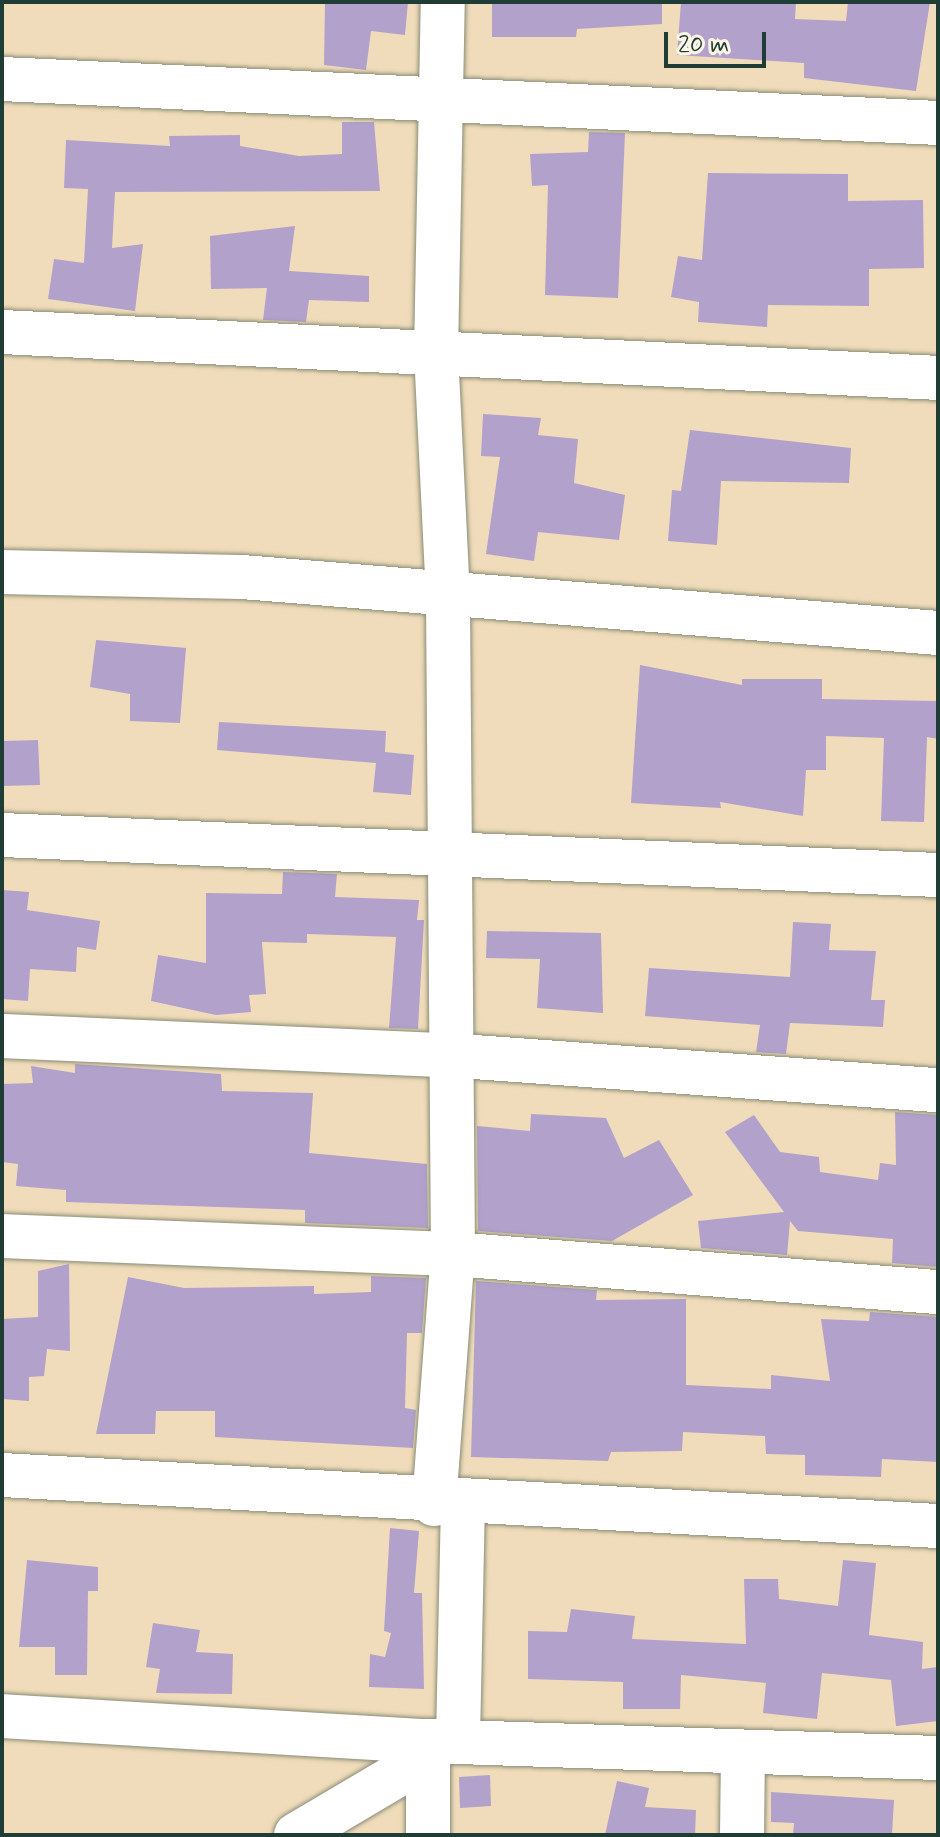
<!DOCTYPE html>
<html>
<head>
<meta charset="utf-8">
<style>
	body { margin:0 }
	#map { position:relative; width:940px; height:1837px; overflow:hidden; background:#f0dcba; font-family:Mynerve,sans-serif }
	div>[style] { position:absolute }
	.building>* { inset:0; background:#b2a1cb }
	.roads { filter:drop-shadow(0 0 2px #888c77) drop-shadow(0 0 2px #888c77) }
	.minor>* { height:44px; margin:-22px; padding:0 22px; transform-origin:22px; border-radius:22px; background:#fff }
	span { translate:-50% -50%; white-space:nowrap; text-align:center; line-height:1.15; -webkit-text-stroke:6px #fcf5e5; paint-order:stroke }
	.frame { position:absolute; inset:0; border:4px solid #1f3d34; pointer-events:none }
	.scale { position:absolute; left:664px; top:32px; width:102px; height:36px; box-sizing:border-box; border:4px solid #1f3d34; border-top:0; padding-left:10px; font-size:24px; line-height:28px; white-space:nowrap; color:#1f3d34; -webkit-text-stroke:6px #fcf5e5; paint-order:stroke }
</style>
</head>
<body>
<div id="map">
	<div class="building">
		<i style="clip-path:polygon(325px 2px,408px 2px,405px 35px,371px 31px,366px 70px,324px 65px)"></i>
		<i style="clip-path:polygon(492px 2px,662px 2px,662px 24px,577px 29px,576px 37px,492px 37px)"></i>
		<i style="clip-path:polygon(681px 2px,796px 2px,795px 19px,846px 21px,848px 2px,930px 2px,916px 91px,804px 78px,804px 63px,677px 55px)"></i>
		<i style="clip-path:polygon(342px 122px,374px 122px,380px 191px,115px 192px,112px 248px,143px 244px,135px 311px,48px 299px,54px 259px,84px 263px,88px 189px,64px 188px,66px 140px,170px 146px,169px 136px,240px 135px,240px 146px,299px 156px,342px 154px)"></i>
		<i style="clip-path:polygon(589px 132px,625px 133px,618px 298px,545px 295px,548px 185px,532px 186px,530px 154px,588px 152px)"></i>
		<i style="clip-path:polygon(708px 173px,848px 174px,848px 201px,923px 200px,924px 268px,869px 269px,869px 306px,768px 305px,767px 327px,698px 322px,699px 302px,671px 297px,678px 256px,702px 260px)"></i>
		<i style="clip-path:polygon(295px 226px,289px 271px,369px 276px,369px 302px,309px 300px,306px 322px,263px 320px,267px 288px,211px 289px,210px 236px)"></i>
		<i style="clip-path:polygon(483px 414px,541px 418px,538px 435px,578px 439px,574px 483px,625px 495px,619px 540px,538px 532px,534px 561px,486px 554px,500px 457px,481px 456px)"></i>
		<i style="clip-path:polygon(690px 430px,851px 448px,849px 483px,721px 481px,717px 545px,668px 541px,672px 490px,681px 491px)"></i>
		<i style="clip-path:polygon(96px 640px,186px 648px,180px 723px,130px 721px,130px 694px,90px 687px)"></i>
		<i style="clip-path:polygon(640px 665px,742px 685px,742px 679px,822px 679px,822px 699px,938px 701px,938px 739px,927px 737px,924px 822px,881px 821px,884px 738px,826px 736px,826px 770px,806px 770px,803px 816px,720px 802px,721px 808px,631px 803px)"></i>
		<i style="clip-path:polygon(219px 722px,386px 731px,385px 752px,414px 755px,411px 795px,373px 792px,376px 763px,217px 750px)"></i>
		<i style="clip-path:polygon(38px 740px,40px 785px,2px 786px,2px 741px)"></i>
		<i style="clip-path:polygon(283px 872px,337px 874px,335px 897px,419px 900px,417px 920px,424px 920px,418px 1029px,389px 1028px,396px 937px,307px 934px,307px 943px,262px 942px,266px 994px,249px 995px,251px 1012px,216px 1015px,151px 1001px,158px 955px,206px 963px,206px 893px,282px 894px)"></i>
		<i style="clip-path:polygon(2px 890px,29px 892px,27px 910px,100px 921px,96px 950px,77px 947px,76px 972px,30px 969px,28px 1001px,2px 999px)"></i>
		<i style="clip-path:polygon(793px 922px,831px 924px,829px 950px,876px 951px,871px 1000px,885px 1000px,883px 1027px,790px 1023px,786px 1054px,756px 1052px,760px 1025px,645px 1016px,649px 968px,790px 977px)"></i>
		<i style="clip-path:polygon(487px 931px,601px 933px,603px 1013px,537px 1008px,540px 959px,486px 958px)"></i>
		<i style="clip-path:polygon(75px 1064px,221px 1074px,222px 1091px,313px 1093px,309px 1153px,427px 1164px,428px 1228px,305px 1223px,305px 1210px,66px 1202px,66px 1190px,16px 1186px,18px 1164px,2px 1162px,2px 1084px,33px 1083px,31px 1066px,75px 1073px)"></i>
		<i style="clip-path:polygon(895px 1112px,938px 1115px,938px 1267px,892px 1263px,893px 1239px,798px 1231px,790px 1221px,787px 1255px,701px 1248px,698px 1221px,784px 1212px,725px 1132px,754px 1115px,780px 1152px,819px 1157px,820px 1172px,878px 1180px,880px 1163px,896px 1165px)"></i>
		<i style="clip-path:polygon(531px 1114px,606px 1118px,624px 1158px,659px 1140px,693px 1195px,612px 1241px,478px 1231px,477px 1126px,530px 1131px)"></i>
		<i style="clip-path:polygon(69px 1264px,70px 1351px,47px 1349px,44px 1376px,29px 1377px,29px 1401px,2px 1399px,2px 1319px,38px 1317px,38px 1271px)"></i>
		<i style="clip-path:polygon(371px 1276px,426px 1278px,422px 1333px,407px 1333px,405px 1408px,416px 1410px,413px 1448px,215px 1437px,215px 1411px,156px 1411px,155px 1434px,96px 1434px,128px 1277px,184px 1288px,314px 1286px,314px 1294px,371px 1292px)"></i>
		<i style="clip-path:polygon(476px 1281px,597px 1290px,596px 1300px,686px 1299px,686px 1385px,771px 1389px,771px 1375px,830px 1381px,821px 1319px,869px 1321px,870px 1312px,938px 1317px,938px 1462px,882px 1459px,881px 1477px,805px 1475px,805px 1455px,766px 1454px,765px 1436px,683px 1432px,682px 1451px,611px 1452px,608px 1461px,471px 1457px)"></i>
		<i style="clip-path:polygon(390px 1528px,419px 1531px,414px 1593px,422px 1593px,424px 1689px,369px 1687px,370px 1654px,385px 1657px,391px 1633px,384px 1631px)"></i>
		<i style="clip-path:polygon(27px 1560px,98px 1567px,98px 1591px,88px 1591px,87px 1675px,55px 1675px,55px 1647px,19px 1647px)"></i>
		<i style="clip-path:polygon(843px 1560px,876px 1563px,869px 1635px,923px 1642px,922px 1669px,938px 1667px,938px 1721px,896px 1726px,891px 1680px,822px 1673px,817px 1719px,763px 1713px,766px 1683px,681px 1675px,680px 1709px,623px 1709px,623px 1682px,528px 1679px,528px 1631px,567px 1632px,571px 1609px,635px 1616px,632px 1639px,746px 1644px,744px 1579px,778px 1579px,779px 1599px,838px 1606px)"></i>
		<i style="clip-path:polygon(153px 1623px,200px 1630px,196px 1652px,233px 1654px,232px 1694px,156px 1693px,160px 1669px,146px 1667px)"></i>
		<i style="clip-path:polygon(490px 1775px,491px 1806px,460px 1808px,459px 1777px)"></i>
		<i style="clip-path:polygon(617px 1781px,649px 1788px,645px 1807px,696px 1810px,695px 1835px,605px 1835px)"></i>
		<i style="clip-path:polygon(771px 1792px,894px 1800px,892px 1835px,793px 1835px,794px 1823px,771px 1822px)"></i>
	</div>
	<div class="roads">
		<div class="minor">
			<i style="left:2px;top:79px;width:937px;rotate:2.69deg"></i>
			<i style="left:2px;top:332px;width:937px;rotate:2.81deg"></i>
			<i style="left:2px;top:572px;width:240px;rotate:1.2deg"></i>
			<i style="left:242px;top:577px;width:698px;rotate:4.6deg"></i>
			<i style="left:2px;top:835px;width:937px;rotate:2.45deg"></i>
			<i style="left:2px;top:1036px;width:444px;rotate:2.5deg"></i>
			<i style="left:446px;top:1055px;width:493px;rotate:4.1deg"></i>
			<i style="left:2px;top:1236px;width:451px;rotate:2.3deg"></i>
			<i style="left:453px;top:1254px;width:486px;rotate:4.5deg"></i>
			<i style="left:2px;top:1475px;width:937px;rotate:3.12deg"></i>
			<i style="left:434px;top:1504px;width:251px;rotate:-85.7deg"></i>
			<i style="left:453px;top:1254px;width:657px;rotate:-90.44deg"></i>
			<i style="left:448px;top:597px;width:243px;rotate:-92.8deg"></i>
			<i style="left:436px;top:354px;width:352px;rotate:-88.9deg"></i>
			<i style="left:2px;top:1716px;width:427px;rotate:3.4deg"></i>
			<i style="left:428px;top:1741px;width:510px;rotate:1.91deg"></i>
			<i style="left:458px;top:1740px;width:235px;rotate:-88.8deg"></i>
			<i style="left:296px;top:1835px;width:153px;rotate:-30.6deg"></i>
			<i style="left:428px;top:1835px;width:94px;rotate:-90deg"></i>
			<i style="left:742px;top:1835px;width:83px;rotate:-89.3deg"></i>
		</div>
	</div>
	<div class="frame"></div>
	<div class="scale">20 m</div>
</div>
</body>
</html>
